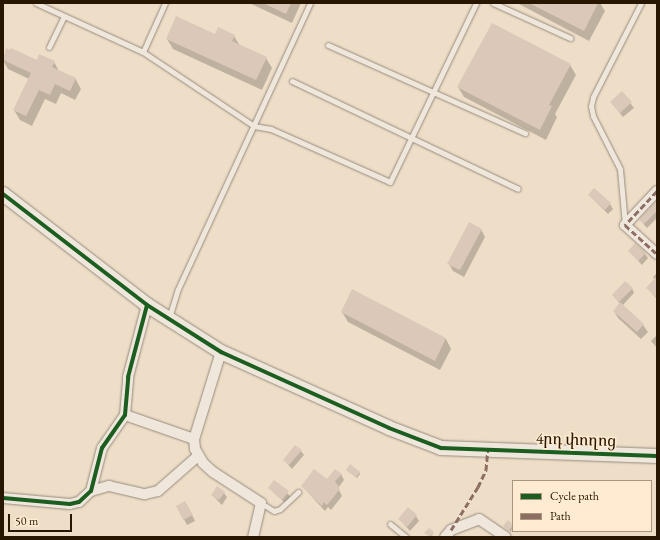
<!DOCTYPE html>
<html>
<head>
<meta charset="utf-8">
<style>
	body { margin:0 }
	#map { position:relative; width:660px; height:540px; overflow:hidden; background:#eedec8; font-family:"EB Garamond","Noto Serif Armenian",serif }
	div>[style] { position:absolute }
	.shadow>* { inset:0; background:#0003 }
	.building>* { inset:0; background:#dbc8b8 }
	.roads { filter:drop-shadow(0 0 1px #968b7c) drop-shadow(0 0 1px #968b7c) }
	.lane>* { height:5px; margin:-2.5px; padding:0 2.5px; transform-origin:2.5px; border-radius:2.5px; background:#f0e7dc }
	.street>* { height:10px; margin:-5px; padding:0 5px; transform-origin:5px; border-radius:5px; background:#f0e7dc }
	.secondary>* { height:14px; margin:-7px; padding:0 7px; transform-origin:7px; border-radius:7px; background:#f0e7dc }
	.quiet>* { height:3px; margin-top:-1.5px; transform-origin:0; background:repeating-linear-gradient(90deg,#8d6e63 0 6px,transparent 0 9px) }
	.cycleway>* { height:4px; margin:-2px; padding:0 2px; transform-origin:2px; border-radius:2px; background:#1b5e20 }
	span { translate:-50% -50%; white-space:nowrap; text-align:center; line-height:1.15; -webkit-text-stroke:3px #feebd2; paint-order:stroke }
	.street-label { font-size:16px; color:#291600 }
	.frame { position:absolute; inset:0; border:4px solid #291600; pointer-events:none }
	.legend { position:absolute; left:512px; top:480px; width:140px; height:52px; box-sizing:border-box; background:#feebd2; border:1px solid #a9967e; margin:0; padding:5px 7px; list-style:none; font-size:12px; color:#291600 }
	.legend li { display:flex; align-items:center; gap:8px; height:20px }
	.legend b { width:20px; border:1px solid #a9967e }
	.scale { position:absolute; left:8px; top:514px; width:64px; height:18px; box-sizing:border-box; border:2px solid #291600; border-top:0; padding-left:5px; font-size:12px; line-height:14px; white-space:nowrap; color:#291600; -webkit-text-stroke:3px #feebd2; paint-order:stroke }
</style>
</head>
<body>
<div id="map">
	<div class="shadow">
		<i style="clip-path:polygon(249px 3px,301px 3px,292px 23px)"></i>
		<i style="clip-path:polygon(517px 3px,600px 3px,605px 11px,589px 41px)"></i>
		<i style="clip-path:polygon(215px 35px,234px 36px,240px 46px,266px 58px,272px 68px,262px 90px,173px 49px,167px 39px)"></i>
		<i style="clip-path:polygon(7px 49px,37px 61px,54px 62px,59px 71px,75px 78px,81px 89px,75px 100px,61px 93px,56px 104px,45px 99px,32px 126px,20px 120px,14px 110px,29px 79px,8px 69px,3px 60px)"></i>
		<i style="clip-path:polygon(570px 65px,576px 75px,555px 114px,557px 117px,546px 140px,464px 97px,458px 87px)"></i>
		<i style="clip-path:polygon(622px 92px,634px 108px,623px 117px,611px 102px)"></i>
		<i style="clip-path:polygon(589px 195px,610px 204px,613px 209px,608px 214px)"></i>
		<i style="clip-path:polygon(657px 202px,657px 218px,647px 228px,640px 220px)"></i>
		<i style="clip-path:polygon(481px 229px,485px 237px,464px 277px,453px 271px,449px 264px)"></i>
		<i style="clip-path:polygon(629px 251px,645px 254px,648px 258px,642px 265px)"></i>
		<i style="clip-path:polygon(657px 273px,657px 299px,647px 288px,655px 280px,653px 277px)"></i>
		<i style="clip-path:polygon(632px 288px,634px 293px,622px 306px,643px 325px,648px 332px,641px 339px,618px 318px,614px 311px,620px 304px,613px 295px)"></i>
		<i style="clip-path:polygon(353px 291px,446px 339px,451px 349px,440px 370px,348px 322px,342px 312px)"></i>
		<i style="clip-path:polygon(657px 335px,657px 348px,651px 341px)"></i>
		<i style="clip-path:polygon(301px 451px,304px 455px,292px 469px,284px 460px)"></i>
		<i style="clip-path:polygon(349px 472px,359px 472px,360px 474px,357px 478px)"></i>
		<i style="clip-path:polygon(341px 474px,344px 480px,338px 488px,342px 496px,331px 510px,328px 507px,325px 511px,302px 486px,327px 481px)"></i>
		<i style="clip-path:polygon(275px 481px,291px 497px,286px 504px,269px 488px)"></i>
		<i style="clip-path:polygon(224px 493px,227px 497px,222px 505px,212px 495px)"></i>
		<i style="clip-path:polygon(177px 506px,188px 507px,195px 521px,187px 525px)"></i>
		<i style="clip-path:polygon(416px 516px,419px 521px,410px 531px,399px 519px)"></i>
		<i style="clip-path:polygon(508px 522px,513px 526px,511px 532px,504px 526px)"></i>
		<i style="clip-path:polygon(433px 532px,432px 537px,425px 533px)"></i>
	</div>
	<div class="building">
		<i style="clip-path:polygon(263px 3px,291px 3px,286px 14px)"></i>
		<i style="clip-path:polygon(529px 3px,598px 3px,584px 31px)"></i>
		<i style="clip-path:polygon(176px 16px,215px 34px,218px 27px,235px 35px,232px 41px,267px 57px,256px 80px,166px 39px)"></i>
		<i style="clip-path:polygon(492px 23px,571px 64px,549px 105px,552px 106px,540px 130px,457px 87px)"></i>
		<i style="clip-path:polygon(6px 48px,10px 50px,11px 48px,37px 60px,39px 54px,55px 61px,52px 67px,76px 78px,70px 91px,55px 84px,50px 95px,39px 90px,26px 116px,13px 110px,31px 73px,3px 60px)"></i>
		<i style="clip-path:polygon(622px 91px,632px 102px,620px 113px,610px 102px)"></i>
		<i style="clip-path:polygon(594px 188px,611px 203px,605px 210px,588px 195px)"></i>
		<i style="clip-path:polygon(657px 200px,657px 211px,644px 224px,639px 220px)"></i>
		<i style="clip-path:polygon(469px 222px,482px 229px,460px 270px,447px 264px)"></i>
		<i style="clip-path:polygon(635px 243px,646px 253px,638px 261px,628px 251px)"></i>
		<i style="clip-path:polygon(657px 276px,657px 298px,646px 288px)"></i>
		<i style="clip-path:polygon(625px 281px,633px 288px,619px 302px,612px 295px)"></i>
		<i style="clip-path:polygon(352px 289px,446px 338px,435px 361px,341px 312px)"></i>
		<i style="clip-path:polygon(620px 302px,644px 324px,637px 332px,613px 311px)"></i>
		<i style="clip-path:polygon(295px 445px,302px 450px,289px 465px,283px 460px)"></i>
		<i style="clip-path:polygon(350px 464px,360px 472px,356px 477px,346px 470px)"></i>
		<i style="clip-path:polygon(314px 469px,327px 479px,335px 469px,342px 474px,335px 481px,340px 489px,327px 505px,324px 502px,322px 506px,301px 486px)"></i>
		<i style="clip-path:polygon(274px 480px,289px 491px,282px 500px,268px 488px)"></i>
		<i style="clip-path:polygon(217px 486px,225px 492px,219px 500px,211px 495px)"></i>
		<i style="clip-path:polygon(185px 501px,193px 515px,183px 520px,176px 506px)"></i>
		<i style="clip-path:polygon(408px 507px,417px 515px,407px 527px,398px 519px)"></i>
		<i style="clip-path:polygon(508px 520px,513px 525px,509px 531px,503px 526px)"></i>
		<i style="clip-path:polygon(429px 528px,434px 532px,430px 537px,424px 533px)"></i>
	</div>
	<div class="roads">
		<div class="lane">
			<i style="left:36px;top:3px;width:118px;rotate:24.6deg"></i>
			<i style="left:143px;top:52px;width:133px;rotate:33.7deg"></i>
			<i style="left:254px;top:126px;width:17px;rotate:10deg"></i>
			<i style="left:271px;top:129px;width:130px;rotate:24deg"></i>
			<i style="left:390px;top:182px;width:199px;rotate:-64.3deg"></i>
			<i style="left:493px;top:3px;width:85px;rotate:24.4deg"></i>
			<i style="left:328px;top:45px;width:216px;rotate:24.1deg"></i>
			<i style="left:49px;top:47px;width:34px;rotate:-64deg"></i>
			<i style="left:143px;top:52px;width:54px;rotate:-65.8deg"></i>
			<i style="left:292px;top:81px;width:250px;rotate:25.5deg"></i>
			<i style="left:625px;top:225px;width:56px;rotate:-95.1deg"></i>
			<i style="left:620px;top:169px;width:59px;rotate:-117deg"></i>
			<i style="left:593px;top:116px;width:10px;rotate:-101deg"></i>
			<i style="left:591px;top:106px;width:9px;rotate:-77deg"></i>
			<i style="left:593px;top:97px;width:106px;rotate:-62.9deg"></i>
			<i style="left:169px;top:318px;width:30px;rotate:-73deg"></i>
			<i style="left:178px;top:289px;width:315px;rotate:-65.2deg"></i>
			<i style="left:261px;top:503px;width:15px;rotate:32deg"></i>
			<i style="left:274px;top:511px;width:6px;rotate:-18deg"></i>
			<i style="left:280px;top:509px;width:25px;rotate:-43deg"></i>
			<i style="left:390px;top:524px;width:21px;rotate:39deg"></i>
		</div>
		<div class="street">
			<i style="left:657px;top:191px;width:47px;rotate:133.3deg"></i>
			<i style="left:625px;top:225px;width:43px;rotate:42.2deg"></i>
			<i style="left:221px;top:352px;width:91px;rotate:107.2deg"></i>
			<i style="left:194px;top:439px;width:10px;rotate:84deg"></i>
			<i style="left:195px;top:449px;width:16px;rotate:60deg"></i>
			<i style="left:203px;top:463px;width:13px;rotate:42deg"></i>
			<i style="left:213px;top:472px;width:57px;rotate:32.9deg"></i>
			<i style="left:261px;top:503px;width:35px;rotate:103deg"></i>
			<i style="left:125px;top:415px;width:73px;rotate:19.2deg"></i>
			<i style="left:91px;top:491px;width:19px;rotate:-16deg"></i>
			<i style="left:109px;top:486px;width:37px;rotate:13deg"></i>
			<i style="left:145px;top:494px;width:13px;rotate:-13deg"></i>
			<i style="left:158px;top:491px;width:53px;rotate:-41.2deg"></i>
			<i style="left:3px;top:498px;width:67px;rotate:5.1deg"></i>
			<i style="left:70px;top:504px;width:9px;rotate:-13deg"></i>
			<i style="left:79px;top:502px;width:16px;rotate:-43deg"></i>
			<i style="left:91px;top:491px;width:44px;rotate:-75.7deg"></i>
			<i style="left:102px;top:448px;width:40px;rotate:-55.1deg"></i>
			<i style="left:125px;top:415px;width:38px;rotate:-85deg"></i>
			<i style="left:128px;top:377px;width:74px;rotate:-75.2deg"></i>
			<i style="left:445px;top:537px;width:9px;rotate:-49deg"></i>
			<i style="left:451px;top:530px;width:30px;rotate:-21deg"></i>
			<i style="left:479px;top:519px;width:32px;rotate:34deg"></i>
		</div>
		<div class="secondary">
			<i style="left:3px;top:194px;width:182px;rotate:37.6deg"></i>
			<i style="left:147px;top:305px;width:88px;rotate:32.4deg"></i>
			<i style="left:221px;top:352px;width:184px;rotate:24.3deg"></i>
			<i style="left:389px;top:428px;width:56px;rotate:21deg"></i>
			<i style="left:441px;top:448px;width:216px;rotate:2.1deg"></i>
		</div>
	</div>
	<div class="quiet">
		<i style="left:657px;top:191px;width:47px;rotate:133.3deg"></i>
		<i style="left:625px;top:225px;width:43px;rotate:42.2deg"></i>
		<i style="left:451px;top:530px;width:51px;rotate:-57.9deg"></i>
		<i style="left:478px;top:487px;width:19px;rotate:-65deg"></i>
		<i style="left:486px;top:470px;width:21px;rotate:-85deg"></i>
	</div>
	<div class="cycleway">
		<i style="left:3px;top:194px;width:182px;rotate:37.6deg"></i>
		<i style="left:147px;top:305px;width:88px;rotate:32.4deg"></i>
		<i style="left:221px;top:352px;width:184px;rotate:24.3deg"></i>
		<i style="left:389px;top:428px;width:56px;rotate:21deg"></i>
		<i style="left:441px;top:448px;width:216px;rotate:2.1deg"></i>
		<i style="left:3px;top:498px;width:67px;rotate:5.1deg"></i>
		<i style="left:70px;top:504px;width:9px;rotate:-13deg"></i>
		<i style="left:79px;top:502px;width:16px;rotate:-43deg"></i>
		<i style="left:91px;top:491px;width:44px;rotate:-75.7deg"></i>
		<i style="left:102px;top:448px;width:40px;rotate:-55.1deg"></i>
		<i style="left:125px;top:415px;width:38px;rotate:-85deg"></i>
		<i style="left:128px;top:377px;width:74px;rotate:-75.2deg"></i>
	</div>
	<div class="street-label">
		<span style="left:576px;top:440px;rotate:2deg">4րդ փողոց</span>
	</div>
	<div class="frame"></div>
	<ul class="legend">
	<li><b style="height:5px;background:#1b5e20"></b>Cycle path</li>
	<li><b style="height:5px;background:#8d6e63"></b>Path</li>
	</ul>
	<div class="scale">50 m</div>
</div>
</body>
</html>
